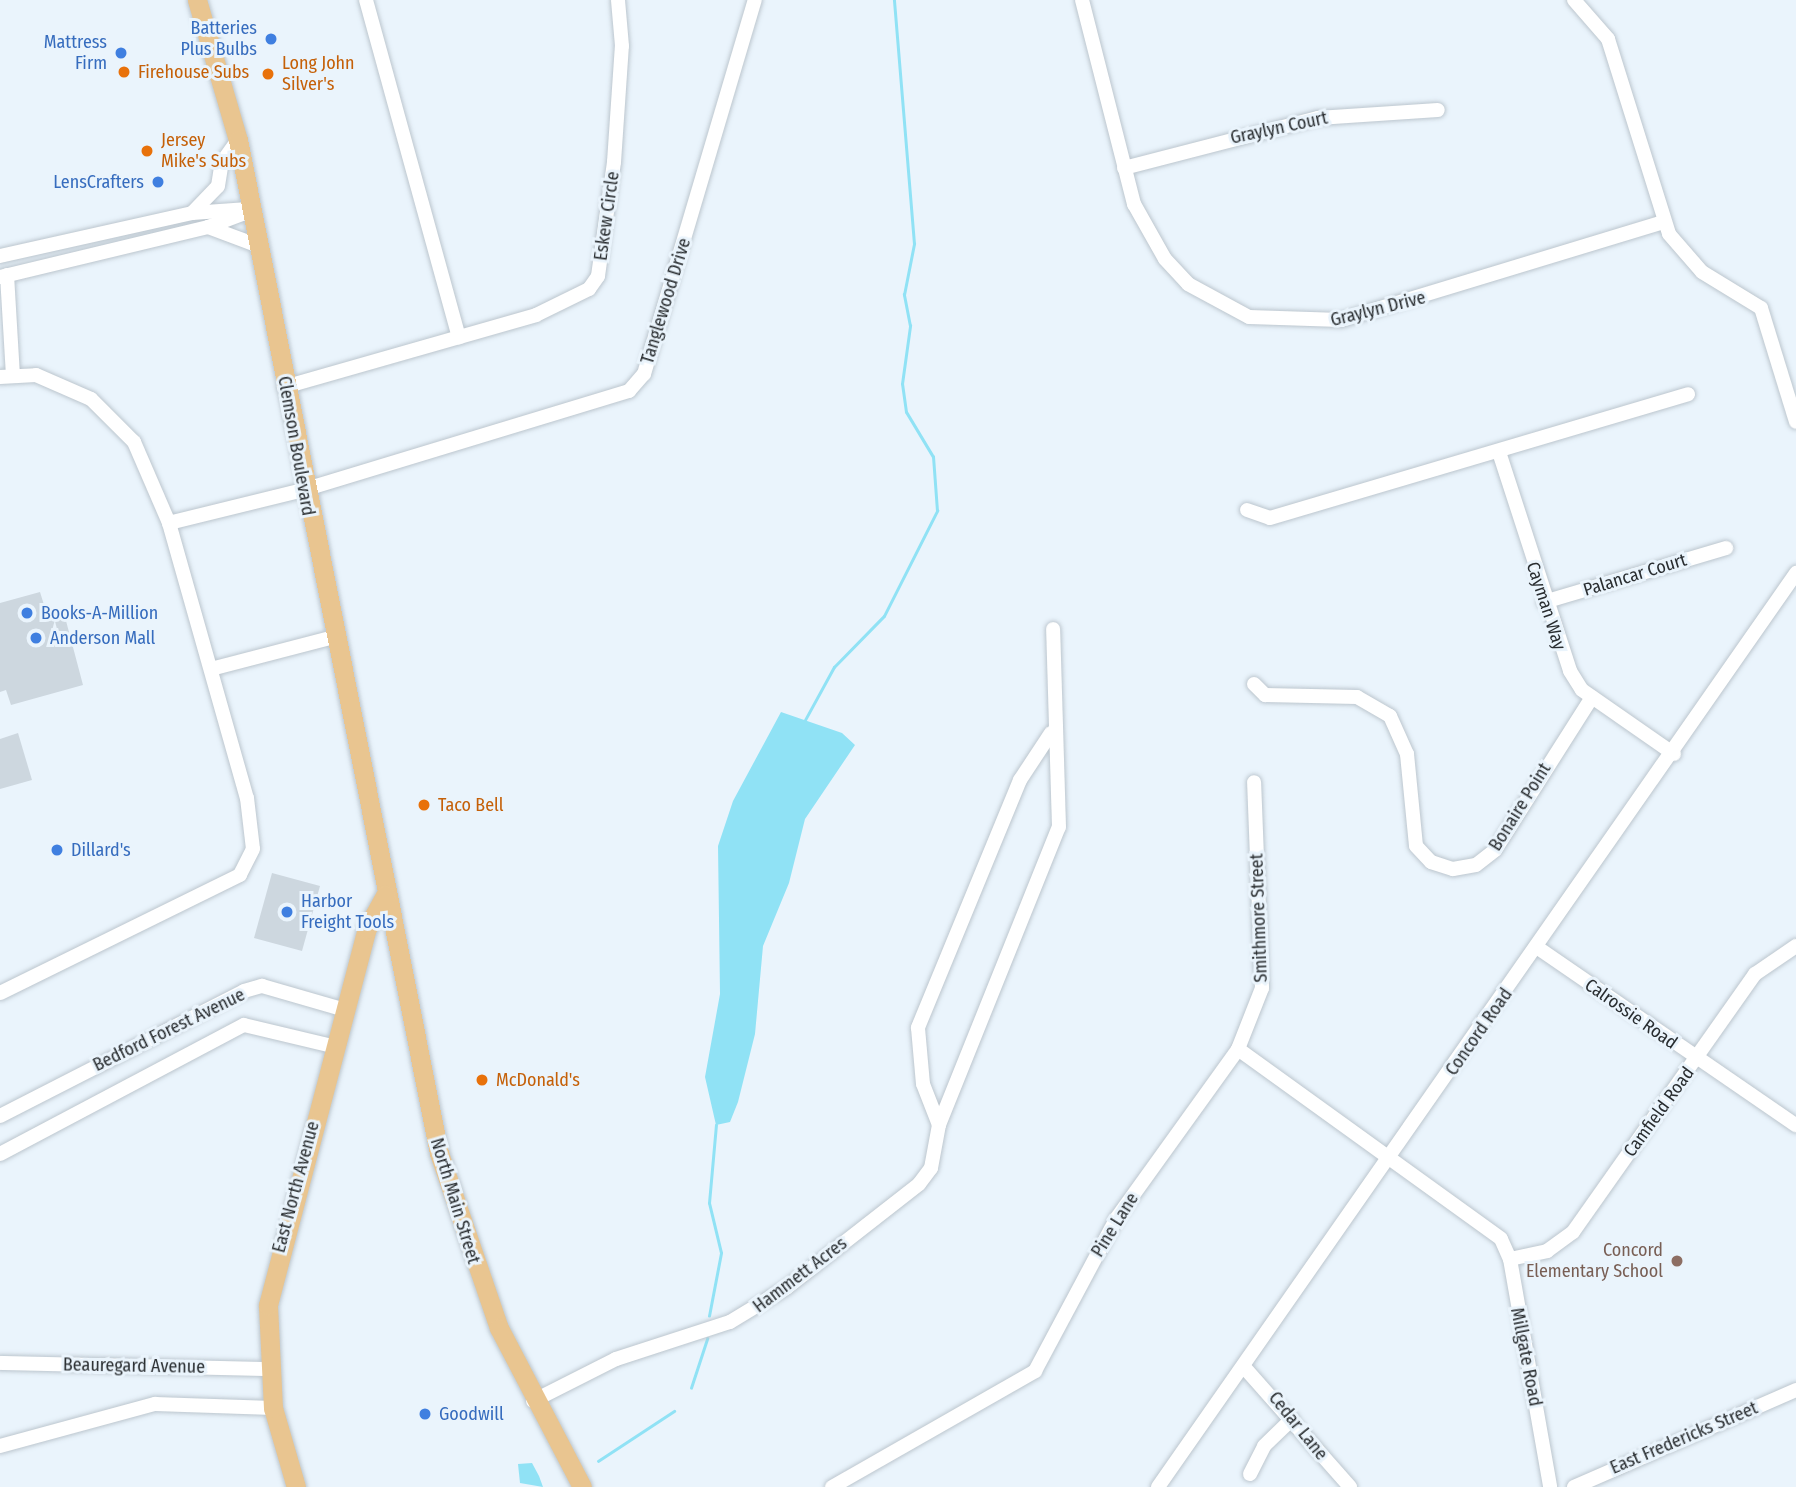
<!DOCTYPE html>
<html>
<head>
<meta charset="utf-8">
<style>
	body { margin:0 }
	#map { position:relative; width:1796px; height:1487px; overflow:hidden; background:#eaf4fc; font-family:"Fira Sans Condensed",sans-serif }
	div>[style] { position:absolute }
	.water>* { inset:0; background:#90e2f5 }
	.stream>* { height:2.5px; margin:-1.25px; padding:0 1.25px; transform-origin:1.25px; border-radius:1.25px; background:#90e2f5 }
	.building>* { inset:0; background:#cdd7df }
	.roads { filter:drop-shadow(0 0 2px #bcc6ce) drop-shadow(0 0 2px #bcc6ce) }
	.minor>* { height:14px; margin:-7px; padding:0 7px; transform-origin:7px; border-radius:7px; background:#fff }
	.major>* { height:19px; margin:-9.5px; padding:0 9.5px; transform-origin:9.5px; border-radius:9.5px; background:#e9c590 }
	.dots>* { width:19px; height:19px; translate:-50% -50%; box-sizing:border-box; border:4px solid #eaf4fc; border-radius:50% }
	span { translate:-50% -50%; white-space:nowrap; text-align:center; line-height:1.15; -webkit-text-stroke:6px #eaf4fc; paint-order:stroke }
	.shop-label { font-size:18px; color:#366cbe }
	.right { translate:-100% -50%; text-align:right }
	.left { translate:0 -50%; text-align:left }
	.food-label { font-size:18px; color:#c56008 }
	.street-label { font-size:18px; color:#292d30 }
	.education-label { font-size:18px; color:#785e54 }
</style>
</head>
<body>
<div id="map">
	<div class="water">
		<i style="clip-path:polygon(781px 712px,842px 733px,855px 745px,805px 819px,789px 883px,763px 946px,755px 1034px,738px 1102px,730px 1122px,716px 1125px,705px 1077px,720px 994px,718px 846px,733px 801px)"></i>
		<i style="clip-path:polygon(532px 1463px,539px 1476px,543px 1487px,520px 1483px,518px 1464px)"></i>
	</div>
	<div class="stream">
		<i style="left:805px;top:720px;width:60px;rotate:-61.3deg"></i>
		<i style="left:834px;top:667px;width:71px;rotate:-45.6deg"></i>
		<i style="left:884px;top:616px;width:118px;rotate:-63.2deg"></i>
		<i style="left:937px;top:511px;width:54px;rotate:-94.2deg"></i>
		<i style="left:933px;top:457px;width:52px;rotate:-121deg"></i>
		<i style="left:906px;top:412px;width:28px;rotate:-98deg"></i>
		<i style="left:902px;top:384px;width:59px;rotate:-82.1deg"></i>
		<i style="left:910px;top:326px;width:32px;rotate:-101deg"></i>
		<i style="left:904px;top:295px;width:52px;rotate:-78.9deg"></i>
		<i style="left:914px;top:244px;width:245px;rotate:-94.7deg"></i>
		<i style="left:709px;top:1316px;width:64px;rotate:-79.2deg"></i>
		<i style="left:721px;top:1253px;width:51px;rotate:-103.5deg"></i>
		<i style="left:709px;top:1203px;width:78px;rotate:-84.9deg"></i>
		<i style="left:691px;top:1388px;width:52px;rotate:-71.9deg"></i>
		<i style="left:598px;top:1461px;width:91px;rotate:-33.3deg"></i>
	</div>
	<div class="building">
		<i style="clip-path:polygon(40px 592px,49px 621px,65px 617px,83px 685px,11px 705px,6px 690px,0 692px,0 603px)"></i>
		<i style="clip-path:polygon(18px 733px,32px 780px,0 789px,0 739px)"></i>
		<i style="clip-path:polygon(272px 873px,320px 886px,302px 951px,254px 938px)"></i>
	</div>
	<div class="roads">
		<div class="minor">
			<i style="left:366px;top:0;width:350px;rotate:74.6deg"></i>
			<i style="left:1082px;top:0;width:211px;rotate:75.7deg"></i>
			<i style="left:1134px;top:204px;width:63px;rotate:60.6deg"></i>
			<i style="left:1165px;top:259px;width:34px;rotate:47deg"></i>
			<i style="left:1188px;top:284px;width:69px;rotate:28.4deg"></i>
			<i style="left:1249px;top:317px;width:92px;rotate:1.9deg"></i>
			<i style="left:1341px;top:320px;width:337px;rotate:-16.9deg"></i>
			<i style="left:1574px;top:0;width:52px;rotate:48.9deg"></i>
			<i style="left:1608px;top:39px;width:204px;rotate:72.6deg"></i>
			<i style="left:1669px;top:234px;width:50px;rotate:49deg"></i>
			<i style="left:1702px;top:272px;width:69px;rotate:31.4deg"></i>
			<i style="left:1761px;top:308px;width:119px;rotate:72.9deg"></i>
			<i style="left:1124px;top:168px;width:200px;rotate:-14.5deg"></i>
			<i style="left:1318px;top:118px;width:120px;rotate:-3.8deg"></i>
			<i style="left:192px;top:213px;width:37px;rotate:-46deg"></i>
			<i style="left:218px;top:186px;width:24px;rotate:-81deg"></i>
			<i style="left:222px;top:162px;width:27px;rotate:-54deg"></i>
			<i style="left:208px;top:227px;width:54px;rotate:20.4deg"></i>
			<i style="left:0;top:256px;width:197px;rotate:-12.6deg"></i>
			<i style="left:192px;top:213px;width:56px;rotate:-4.1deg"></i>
			<i style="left:7px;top:275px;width:101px;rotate:86.6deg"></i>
			<i style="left:0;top:277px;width:214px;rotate:-13.5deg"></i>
			<i style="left:208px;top:227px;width:48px;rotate:-20.7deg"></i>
			<i style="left:0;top:377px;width:36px;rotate:-3deg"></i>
			<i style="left:36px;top:375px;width:60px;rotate:23.6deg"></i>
			<i style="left:91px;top:399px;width:61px;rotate:45deg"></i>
			<i style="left:134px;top:442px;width:88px;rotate:66.6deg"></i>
			<i style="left:169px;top:523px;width:286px;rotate:74.2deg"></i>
			<i style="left:247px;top:798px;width:51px;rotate:83.3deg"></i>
			<i style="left:253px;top:849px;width:29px;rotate:117deg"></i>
			<i style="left:240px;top:875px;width:267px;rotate:153.8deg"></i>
			<i style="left:284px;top:387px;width:262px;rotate:-15.9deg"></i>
			<i style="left:536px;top:315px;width:59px;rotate:-26.1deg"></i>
			<i style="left:589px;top:289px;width:16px;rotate:-55deg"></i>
			<i style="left:598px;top:276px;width:115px;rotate:-82deg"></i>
			<i style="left:614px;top:162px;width:116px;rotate:-86.1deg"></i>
			<i style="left:622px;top:46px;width:46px;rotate:-95deg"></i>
			<i style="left:1499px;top:452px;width:230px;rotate:72deg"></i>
			<i style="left:1570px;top:671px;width:22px;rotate:58deg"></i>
			<i style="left:1582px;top:690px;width:112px;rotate:34.8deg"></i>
			<i style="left:1247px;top:510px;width:24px;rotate:19deg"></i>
			<i style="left:1270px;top:518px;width:436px;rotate:-16.5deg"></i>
			<i style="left:169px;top:523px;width:138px;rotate:-13.8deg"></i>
			<i style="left:303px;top:490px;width:341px;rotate:-16.9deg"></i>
			<i style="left:629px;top:391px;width:23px;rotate:-49deg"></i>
			<i style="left:644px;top:374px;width:390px;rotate:-73.5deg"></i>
			<i style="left:1544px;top:602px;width:190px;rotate:-16.5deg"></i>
			<i style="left:211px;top:669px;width:127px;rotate:-14.6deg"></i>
			<i style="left:1254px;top:684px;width:16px;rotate:45deg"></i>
			<i style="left:1265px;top:695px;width:92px;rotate:1.2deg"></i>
			<i style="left:1357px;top:697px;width:38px;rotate:30deg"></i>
			<i style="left:1390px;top:716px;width:42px;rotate:65.9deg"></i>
			<i style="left:1407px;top:754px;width:92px;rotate:84.4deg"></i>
			<i style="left:1416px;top:846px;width:22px;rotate:47deg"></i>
			<i style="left:1431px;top:862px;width:23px;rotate:18deg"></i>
			<i style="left:1453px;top:869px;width:23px;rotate:-10deg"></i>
			<i style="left:1476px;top:865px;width:24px;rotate:-38deg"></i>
			<i style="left:1495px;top:850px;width:181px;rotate:-57.6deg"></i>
			<i style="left:1051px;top:733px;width:56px;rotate:123.4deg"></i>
			<i style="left:1020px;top:780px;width:268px;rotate:112.4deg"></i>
			<i style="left:918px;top:1028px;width:56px;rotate:84.9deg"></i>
			<i style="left:923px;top:1084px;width:44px;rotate:68.7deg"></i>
			<i style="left:939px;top:1125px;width:321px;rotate:-68.1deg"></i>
			<i style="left:1059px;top:827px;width:198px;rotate:-91.7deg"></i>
			<i style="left:1538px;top:948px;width:313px;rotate:34.5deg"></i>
			<i style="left:1238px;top:1049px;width:324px;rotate:35.8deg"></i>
			<i style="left:1501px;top:1239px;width:22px;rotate:66deg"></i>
			<i style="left:1510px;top:1259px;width:231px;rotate:80deg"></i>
			<i style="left:0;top:1116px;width:274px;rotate:-27.1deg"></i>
			<i style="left:244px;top:991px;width:19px;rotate:-16deg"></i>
			<i style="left:262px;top:986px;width:86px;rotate:16.1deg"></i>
			<i style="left:0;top:1154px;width:276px;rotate:-27.9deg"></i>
			<i style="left:244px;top:1025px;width:95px;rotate:13.4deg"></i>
			<i style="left:1510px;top:1259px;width:38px;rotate:-12deg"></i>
			<i style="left:1547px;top:1251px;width:32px;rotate:-36deg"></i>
			<i style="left:1573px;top:1232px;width:316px;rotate:-54.8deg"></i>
			<i style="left:1755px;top:974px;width:50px;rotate:-34.3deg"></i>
			<i style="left:0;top:1363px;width:268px;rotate:1.3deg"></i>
			<i style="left:1244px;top:1367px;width:160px;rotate:48.5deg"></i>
			<i style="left:533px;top:1401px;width:93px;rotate:-26.8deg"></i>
			<i style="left:616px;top:1359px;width:120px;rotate:-18deg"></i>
			<i style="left:730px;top:1322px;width:66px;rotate:-31.3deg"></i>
			<i style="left:786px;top:1288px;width:169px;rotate:-38deg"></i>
			<i style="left:919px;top:1184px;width:20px;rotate:-53deg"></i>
			<i style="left:931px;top:1168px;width:44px;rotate:-79.5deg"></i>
			<i style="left:0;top:1446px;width:161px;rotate:-15.2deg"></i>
			<i style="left:155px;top:1404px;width:118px;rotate:1.9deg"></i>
			<i style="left:1250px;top:1474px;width:31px;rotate:-63deg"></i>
			<i style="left:1264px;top:1446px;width:39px;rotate:-44deg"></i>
			<i style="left:832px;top:1487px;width:234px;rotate:-29.7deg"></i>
			<i style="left:1035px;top:1371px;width:172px;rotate:-61.9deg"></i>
			<i style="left:1116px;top:1219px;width:209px;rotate:-54.3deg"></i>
			<i style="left:1238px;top:1049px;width:66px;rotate:-68.5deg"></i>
			<i style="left:1262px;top:988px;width:206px;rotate:-92.2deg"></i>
			<i style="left:1158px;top:1487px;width:1115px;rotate:-55.08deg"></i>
			<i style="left:1574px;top:1487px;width:242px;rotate:-23.6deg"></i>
		</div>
		<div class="major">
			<i style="left:197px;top:0;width:146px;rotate:73.7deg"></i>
			<i style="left:238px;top:140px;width:1033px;rotate:78.78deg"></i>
			<i style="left:439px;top:1153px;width:185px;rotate:71.1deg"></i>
			<i style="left:499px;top:1328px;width:179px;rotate:62.4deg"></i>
			<i style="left:296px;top:1487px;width:82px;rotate:-106.2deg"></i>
			<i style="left:273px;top:1408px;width:103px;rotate:-92.8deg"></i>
			<i style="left:268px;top:1305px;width:390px;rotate:-75.3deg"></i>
			<i style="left:367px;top:928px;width:38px;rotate:-61deg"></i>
		</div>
	</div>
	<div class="dots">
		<i style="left:271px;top:39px;background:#3f7fe0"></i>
		<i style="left:121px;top:53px;background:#3f7fe0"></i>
		<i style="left:124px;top:72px;background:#e8710a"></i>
		<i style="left:268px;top:74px;background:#e8710a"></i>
		<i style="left:147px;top:151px;background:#e8710a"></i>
		<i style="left:158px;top:182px;background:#3f7fe0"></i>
		<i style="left:27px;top:613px;background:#3f7fe0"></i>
		<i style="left:36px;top:638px;background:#3f7fe0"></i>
		<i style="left:424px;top:805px;background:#e8710a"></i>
		<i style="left:57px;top:850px;background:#3f7fe0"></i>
		<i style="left:287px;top:912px;background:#3f7fe0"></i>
		<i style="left:482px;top:1080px;background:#e8710a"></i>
		<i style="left:1677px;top:1261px;background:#8d6e63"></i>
		<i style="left:425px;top:1414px;background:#3f7fe0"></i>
	</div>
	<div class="shop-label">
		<span class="right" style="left:257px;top:39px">Batteries<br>Plus Bulbs</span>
		<span class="right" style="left:107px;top:53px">Mattress<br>Firm</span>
		<span class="right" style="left:144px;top:182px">LensCrafters</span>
		<span class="left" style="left:41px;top:613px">Books-A-Million</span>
		<span class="left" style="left:50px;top:638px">Anderson Mall</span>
		<span class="left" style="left:71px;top:850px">Dillard's</span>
		<span class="left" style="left:301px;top:912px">Harbor<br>Freight Tools</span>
		<span class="left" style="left:439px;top:1414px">Goodwill</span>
	</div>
	<div class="food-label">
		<span class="left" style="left:282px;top:74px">Long John<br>Silver's</span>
		<span class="left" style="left:138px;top:72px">Firehouse Subs</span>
		<span class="left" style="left:161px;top:151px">Jersey<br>Mike's Subs</span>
		<span class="left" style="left:438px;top:805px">Taco Bell</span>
		<span class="left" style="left:496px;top:1080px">McDonald's</span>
	</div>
	<div class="street-label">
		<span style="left:1279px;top:128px;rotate:-12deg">Graylyn Court</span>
		<span style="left:607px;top:216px;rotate:-82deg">Eskew Circle</span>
		<span style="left:666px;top:301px;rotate:-73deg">Tanglewood Drive</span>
		<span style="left:1378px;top:309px;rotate:-14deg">Graylyn Drive</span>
		<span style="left:296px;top:446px;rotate:80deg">Clemson Boulevard</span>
		<span style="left:1635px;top:575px;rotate:-17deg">Palancar Court</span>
		<span style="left:1546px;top:606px;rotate:72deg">Cayman Way</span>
		<span style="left:1520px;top:807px;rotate:-58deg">Bonaire Point</span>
		<span style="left:1259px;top:918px;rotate:-92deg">Smithmore Street</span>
		<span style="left:1631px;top:1014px;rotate:35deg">Calrossie Road</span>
		<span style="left:169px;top:1030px;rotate:-26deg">Bedford Forest Avenue</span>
		<span style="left:1479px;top:1032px;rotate:-55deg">Concord Road</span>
		<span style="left:1659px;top:1112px;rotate:-54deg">Camfield Road</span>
		<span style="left:296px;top:1187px;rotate:-75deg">East North Avenue</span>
		<span style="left:455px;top:1201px;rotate:73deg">North Main Street</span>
		<span style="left:1115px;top:1225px;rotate:-58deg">Pine Lane</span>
		<span style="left:800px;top:1275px;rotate:-37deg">Hammett Acres</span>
		<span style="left:1526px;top:1357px;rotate:79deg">Millgate Road</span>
		<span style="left:134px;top:1366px;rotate:1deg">Beauregard Avenue</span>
		<span style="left:1298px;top:1426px;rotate:51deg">Cedar Lane</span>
		<span style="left:1684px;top:1438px;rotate:-23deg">East Fredericks Street</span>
	</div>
	<div class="education-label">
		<span class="right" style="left:1663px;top:1261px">Concord<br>Elementary School</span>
	</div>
</div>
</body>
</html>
